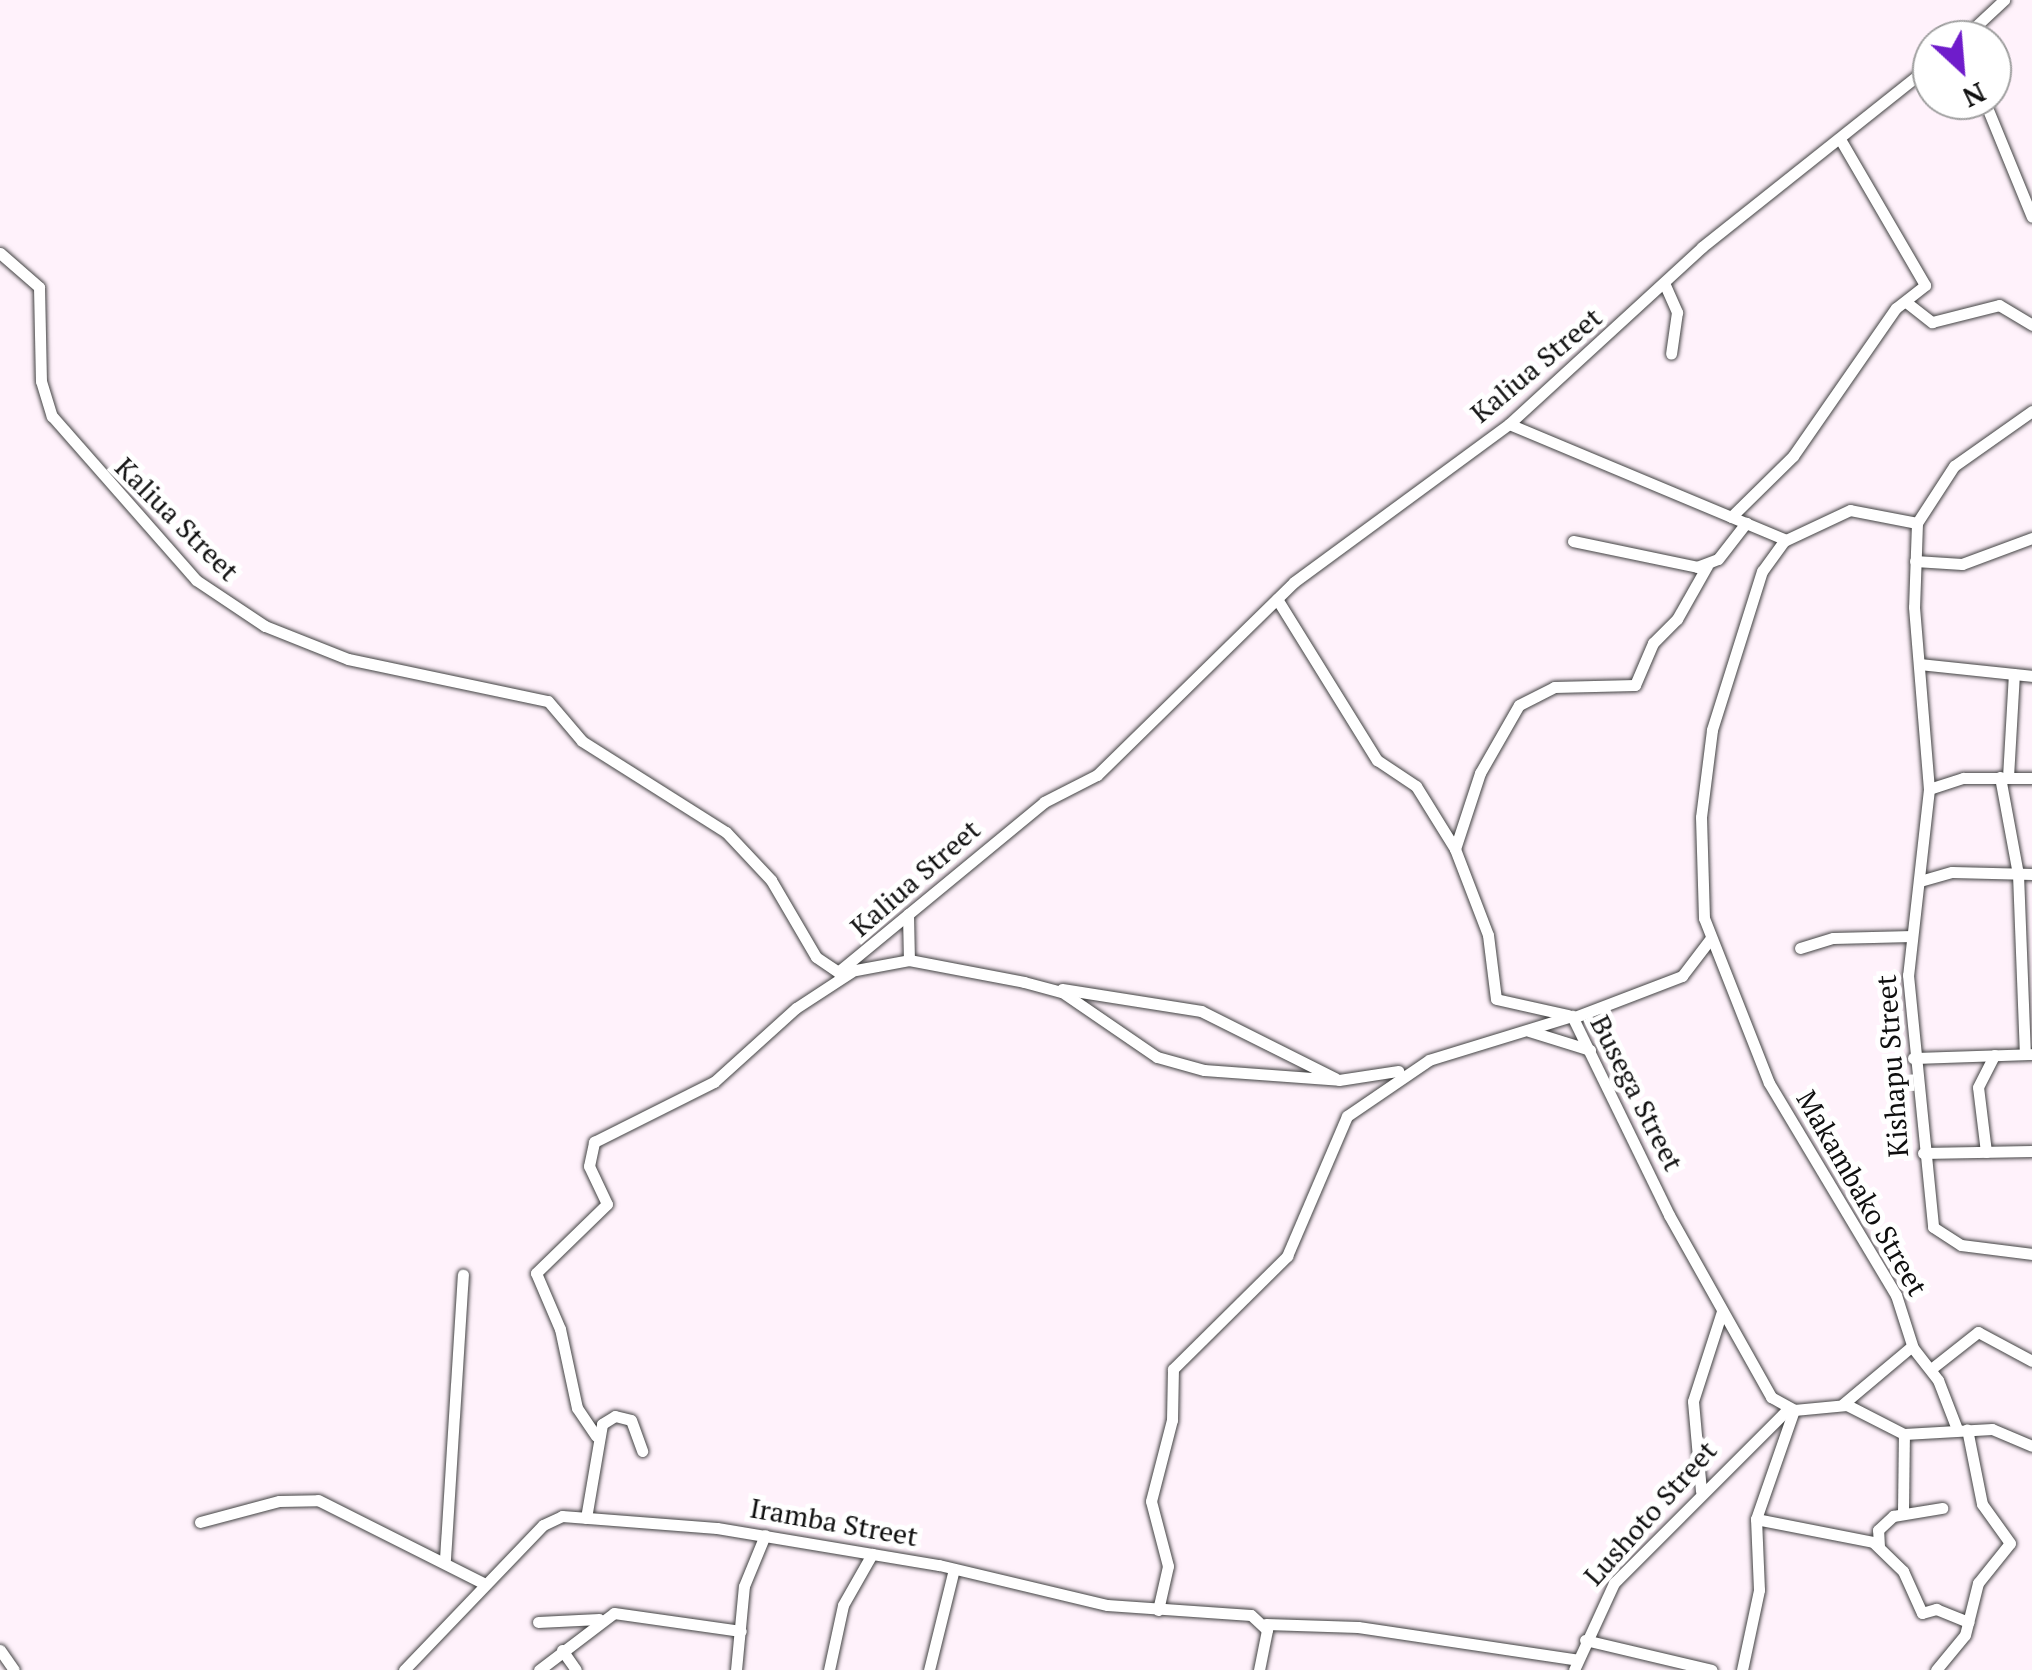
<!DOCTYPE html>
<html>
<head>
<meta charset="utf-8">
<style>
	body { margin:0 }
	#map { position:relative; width:2032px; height:1670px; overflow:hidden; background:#fff2fb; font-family:"PT Serif",serif }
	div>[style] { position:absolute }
	.roads { filter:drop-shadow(0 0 2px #424242) drop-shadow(0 0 2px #424242) }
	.minor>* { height:11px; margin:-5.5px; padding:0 5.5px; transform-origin:5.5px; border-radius:5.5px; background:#fff }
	span { translate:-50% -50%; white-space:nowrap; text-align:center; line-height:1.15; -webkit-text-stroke:10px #fff; paint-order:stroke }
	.street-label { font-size:28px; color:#0f0f0f }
	.north { position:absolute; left:1912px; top:20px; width:100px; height:100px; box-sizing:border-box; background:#fff; border:2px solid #9f9f9f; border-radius:50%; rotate:154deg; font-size:28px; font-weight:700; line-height:40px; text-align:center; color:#0f0f0f }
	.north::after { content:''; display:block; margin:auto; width:35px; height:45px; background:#6f1ccb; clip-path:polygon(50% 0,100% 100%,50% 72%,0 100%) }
</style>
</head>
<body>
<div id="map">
	<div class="roads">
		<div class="minor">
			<i style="left:1961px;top:40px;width:59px;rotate:-42.9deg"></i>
			<i style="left:1984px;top:100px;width:126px;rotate:67.7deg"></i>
			<i style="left:0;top:253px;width:52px;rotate:41.1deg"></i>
			<i style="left:39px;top:287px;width:94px;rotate:88.8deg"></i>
			<i style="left:41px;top:381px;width:37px;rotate:73deg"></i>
			<i style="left:52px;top:416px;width:218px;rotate:48.7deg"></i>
			<i style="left:196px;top:580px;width:83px;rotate:33.7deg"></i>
			<i style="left:265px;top:626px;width:89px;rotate:21.7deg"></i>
			<i style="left:348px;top:659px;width:204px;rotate:11.9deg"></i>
			<i style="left:548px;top:701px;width:52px;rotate:49.6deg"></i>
			<i style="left:582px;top:741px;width:170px;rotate:32.3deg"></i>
			<i style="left:726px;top:832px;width:66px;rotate:46.8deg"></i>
			<i style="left:771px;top:880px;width:89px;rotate:59.7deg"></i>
			<i style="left:816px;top:957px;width:27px;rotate:34deg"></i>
			<i style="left:838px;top:972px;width:267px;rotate:-39.5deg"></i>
			<i style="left:1044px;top:802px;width:59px;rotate:-27deg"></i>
			<i style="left:1097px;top:775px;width:276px;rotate:-44.4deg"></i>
			<i style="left:1294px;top:582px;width:267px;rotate:-36.3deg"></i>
			<i style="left:1509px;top:424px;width:262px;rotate:-42.5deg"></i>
			<i style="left:1702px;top:247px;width:294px;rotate:-38.5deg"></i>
			<i style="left:1665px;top:285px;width:30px;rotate:66deg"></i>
			<i style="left:1677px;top:312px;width:42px;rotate:98.1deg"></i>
			<i style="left:1906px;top:302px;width:33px;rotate:38deg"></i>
			<i style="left:1932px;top:322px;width:69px;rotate:-14.2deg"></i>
			<i style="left:1999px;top:305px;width:39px;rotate:31deg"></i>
			<i style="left:2032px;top:411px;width:95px;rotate:144.8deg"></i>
			<i style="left:1954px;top:466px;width:68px;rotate:123deg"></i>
			<i style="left:1917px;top:523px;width:84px;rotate:92deg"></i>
			<i style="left:1914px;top:607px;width:183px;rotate:85.3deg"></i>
			<i style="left:1929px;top:789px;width:187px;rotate:96.4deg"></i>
			<i style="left:1908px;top:975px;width:253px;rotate:84.3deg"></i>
			<i style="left:1933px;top:1227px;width:33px;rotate:33deg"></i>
			<i style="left:1961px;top:1245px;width:72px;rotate:7.2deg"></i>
			<i style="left:1509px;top:424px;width:300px;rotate:22.7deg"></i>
			<i style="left:1731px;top:517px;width:87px;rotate:-44.5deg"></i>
			<i style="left:1793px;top:456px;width:180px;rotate:-55.2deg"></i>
			<i style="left:1896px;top:308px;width:37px;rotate:-38deg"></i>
			<i style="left:1925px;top:285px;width:169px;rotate:-120.2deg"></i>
			<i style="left:1917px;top:523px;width:68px;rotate:-169deg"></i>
			<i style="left:1850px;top:510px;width:73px;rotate:154.8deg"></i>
			<i style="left:1784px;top:541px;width:37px;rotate:126deg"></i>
			<i style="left:1762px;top:571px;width:167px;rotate:107.5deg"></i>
			<i style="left:1712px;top:730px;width:88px;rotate:97.2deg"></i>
			<i style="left:1701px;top:817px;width:101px;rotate:88.3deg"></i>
			<i style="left:1704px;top:918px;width:177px;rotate:68.5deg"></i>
			<i style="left:1769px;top:1083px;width:247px;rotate:59.1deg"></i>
			<i style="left:1896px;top:1295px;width:56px;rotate:72.2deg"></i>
			<i style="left:1913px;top:1348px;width:41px;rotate:52deg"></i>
			<i style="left:1938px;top:1380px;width:53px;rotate:68.8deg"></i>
			<i style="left:1573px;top:541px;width:127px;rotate:11.8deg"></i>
			<i style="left:1697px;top:567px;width:22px;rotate:-21deg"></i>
			<i style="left:1718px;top:559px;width:46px;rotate:-52.1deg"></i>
			<i style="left:1915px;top:561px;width:47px;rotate:3.7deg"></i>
			<i style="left:1962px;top:564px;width:75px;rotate:-20.4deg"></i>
			<i style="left:1277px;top:599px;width:190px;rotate:58.2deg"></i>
			<i style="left:1377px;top:760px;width:47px;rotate:33.7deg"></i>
			<i style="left:1416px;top:786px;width:74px;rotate:58.2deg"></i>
			<i style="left:1455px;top:849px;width:92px;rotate:69deg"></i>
			<i style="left:1488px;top:935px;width:64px;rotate:82.9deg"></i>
			<i style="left:1496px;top:999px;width:74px;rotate:12.5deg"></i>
			<i style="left:1920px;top:664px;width:113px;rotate:6.1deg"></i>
			<i style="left:2000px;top:777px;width:99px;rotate:79.5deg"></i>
			<i style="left:2018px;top:874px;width:180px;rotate:87.8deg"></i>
			<i style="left:2008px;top:777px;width:103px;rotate:-86.7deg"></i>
			<i style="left:1929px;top:789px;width:36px;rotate:-18deg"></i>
			<i style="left:1963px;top:778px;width:69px"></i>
			<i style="left:1455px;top:849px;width:80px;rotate:-71.8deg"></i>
			<i style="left:1480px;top:773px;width:78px;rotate:-60.2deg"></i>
			<i style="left:1519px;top:705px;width:39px;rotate:-27deg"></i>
			<i style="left:1554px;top:687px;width:81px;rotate:-1.4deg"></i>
			<i style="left:1635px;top:685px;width:46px;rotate:-66.8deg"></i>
			<i style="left:1653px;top:643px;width:34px;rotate:-45deg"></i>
			<i style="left:1677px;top:619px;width:61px;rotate:-60.5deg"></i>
			<i style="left:1920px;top:881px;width:33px;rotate:-16deg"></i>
			<i style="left:1952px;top:872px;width:80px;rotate:1.4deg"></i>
			<i style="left:908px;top:914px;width:46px;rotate:88.8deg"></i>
			<i style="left:1800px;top:948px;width:34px;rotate:-17deg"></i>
			<i style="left:1833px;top:938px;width:79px;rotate:-1.5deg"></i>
			<i style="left:845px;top:972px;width:65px;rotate:-10.6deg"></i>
			<i style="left:909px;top:960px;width:117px;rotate:10.8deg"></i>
			<i style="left:1024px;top:982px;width:39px;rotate:15deg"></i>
			<i style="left:1062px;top:992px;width:115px;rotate:34.4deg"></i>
			<i style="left:1157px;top:1057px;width:49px;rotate:15.5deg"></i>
			<i style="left:1204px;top:1070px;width:135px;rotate:4.2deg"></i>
			<i style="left:1339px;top:1080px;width:60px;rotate:-8.7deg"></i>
			<i style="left:1062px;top:989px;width:141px;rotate:9deg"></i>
			<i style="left:1201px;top:1011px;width:150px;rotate:26.6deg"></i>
			<i style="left:1575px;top:1017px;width:115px;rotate:-21deg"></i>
			<i style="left:1682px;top:976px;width:48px;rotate:-52.7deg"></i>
			<i style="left:1529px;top:1031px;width:64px;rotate:17.3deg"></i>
			<i style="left:1913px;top:1058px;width:119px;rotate:-1.9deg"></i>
			<i style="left:1986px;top:1152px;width:65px;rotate:-97deg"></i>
			<i style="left:1978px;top:1087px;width:36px;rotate:-63deg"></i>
			<i style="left:1923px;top:1153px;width:109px;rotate:-1.1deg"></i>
			<i style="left:1931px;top:1369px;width:60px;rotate:-38.2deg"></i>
			<i style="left:1978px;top:1332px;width:61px;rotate:28.2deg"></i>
			<i style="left:1843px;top:1404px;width:90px;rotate:-40deg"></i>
			<i style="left:596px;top:1436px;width:34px;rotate:-124deg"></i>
			<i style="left:577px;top:1408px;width:81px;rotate:-102.1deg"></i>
			<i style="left:560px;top:1329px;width:61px;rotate:-113.2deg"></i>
			<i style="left:536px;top:1273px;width:99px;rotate:-44.2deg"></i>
			<i style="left:607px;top:1204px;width:42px;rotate:-115.3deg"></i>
			<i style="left:589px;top:1166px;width:25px;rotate:-78deg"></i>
			<i style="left:594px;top:1142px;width:134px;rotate:-26.6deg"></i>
			<i style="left:714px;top:1082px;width:110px;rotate:-42.1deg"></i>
			<i style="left:796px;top:1008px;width:66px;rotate:-33.2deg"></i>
			<i style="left:1701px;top:1491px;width:90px;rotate:-95.1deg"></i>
			<i style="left:1693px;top:1401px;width:95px;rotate:-72.1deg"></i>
			<i style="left:1903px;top:1511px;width:77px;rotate:-89.3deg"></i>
			<i style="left:586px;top:1518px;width:95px;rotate:-80.3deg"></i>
			<i style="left:602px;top:1424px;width:15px;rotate:-32deg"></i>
			<i style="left:615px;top:1416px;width:16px;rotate:14deg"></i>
			<i style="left:631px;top:1420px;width:33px;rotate:70deg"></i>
			<i style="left:1756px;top:1519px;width:119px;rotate:11.1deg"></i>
			<i style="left:1873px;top:1542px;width:42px;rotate:44deg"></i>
			<i style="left:1903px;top:1571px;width:46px;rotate:65.7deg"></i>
			<i style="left:1922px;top:1613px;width:15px;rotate:-16deg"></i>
			<i style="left:1936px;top:1609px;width:35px;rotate:22deg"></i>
			<i style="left:200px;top:1522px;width:82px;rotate:-14.9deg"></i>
			<i style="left:279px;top:1501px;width:39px;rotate:-1deg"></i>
			<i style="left:318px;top:1500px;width:187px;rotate:26.7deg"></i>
			<i style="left:1879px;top:1547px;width:17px;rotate:-93deg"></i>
			<i style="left:1878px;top:1530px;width:21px;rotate:-43deg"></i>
			<i style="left:1893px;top:1516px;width:50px;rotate:-9.3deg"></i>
			<i style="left:445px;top:1559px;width:285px;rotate:-86.4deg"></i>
			<i style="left:1158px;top:1610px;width:45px;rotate:-77.2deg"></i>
			<i style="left:1168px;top:1566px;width:67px;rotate:-104.7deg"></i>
			<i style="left:1151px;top:1501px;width:84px;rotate:-75.5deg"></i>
			<i style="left:1172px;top:1420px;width:51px;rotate:-88.9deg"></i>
			<i style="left:1173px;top:1369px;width:161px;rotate:-44.7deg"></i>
			<i style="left:1287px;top:1256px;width:152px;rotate:-66.8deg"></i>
			<i style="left:1347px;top:1116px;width:99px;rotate:-34.3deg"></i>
			<i style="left:1429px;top:1060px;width:150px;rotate:-17.1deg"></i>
			<i style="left:1572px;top:1016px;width:221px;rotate:64deg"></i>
			<i style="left:1669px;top:1215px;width:209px;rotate:60.7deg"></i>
			<i style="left:1771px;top:1397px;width:26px;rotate:29deg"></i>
			<i style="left:1794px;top:1410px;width:53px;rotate:-5.4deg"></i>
			<i style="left:1847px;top:1405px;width:64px;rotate:27deg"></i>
			<i style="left:1904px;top:1434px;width:88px;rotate:-3.3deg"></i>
			<i style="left:1992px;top:1429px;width:43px;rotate:23deg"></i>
			<i style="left:538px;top:1622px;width:61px;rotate:-2.8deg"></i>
			<i style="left:1266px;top:1624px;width:92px;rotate:1.9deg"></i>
			<i style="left:1358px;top:1627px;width:222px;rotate:8.5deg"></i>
			<i style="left:1585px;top:1640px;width:130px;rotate:13.3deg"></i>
			<i style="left:0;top:1650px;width:24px;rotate:55deg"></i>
			<i style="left:562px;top:1650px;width:24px;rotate:55deg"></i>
			<i style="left:404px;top:1670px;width:201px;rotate:-46.2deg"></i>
			<i style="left:543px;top:1525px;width:21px;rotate:-25deg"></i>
			<i style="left:562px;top:1516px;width:155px;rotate:4.4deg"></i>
			<i style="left:717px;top:1528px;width:225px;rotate:9.5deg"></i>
			<i style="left:939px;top:1565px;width:173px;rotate:13.4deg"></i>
			<i style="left:1107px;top:1605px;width:144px;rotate:4deg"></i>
			<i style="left:1251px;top:1615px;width:22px;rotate:43deg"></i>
			<i style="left:1267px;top:1630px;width:41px;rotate:101.3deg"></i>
			<i style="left:539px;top:1670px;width:94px;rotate:-37.2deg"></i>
			<i style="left:614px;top:1613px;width:128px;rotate:8.1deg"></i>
			<i style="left:736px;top:1670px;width:84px;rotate:-84.6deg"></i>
			<i style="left:744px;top:1586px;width:55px;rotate:-67.6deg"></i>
			<i style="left:829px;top:1670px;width:66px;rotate:-77.8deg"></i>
			<i style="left:843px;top:1605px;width:59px;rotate:-60.4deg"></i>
			<i style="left:929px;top:1670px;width:104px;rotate:-76.1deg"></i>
			<i style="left:1574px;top:1670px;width:96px;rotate:-65.3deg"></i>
			<i style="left:1614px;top:1583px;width:247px;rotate:-45deg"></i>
			<i style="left:1742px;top:1670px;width:82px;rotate:-78deg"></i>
			<i style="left:1759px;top:1590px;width:71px;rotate:-92.4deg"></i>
			<i style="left:1756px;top:1519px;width:115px;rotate:-70.8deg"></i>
			<i style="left:1936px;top:1670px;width:45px;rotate:-50.4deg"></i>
			<i style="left:1965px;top:1635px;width:54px;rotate:-76deg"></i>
			<i style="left:1978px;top:1583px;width:51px;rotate:-51.3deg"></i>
			<i style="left:2010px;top:1543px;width:48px;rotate:-125.7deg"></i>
			<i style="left:1982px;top:1504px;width:76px;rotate:-101.3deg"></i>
		</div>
	</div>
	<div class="street-label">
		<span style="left:1536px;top:365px;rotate:-40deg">Kaliua Street</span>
		<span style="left:177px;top:519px;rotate:45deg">Kaliua Street</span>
		<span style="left:915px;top:878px;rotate:-41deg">Kaliua Street</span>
		<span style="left:1892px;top:1066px;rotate:-94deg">Kishapu Street</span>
		<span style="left:1637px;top:1093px;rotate:63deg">Busega Street</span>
		<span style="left:1862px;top:1193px;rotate:60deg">Makambako Street</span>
		<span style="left:1650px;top:1513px;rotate:-48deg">Lushoto Street</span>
		<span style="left:834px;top:1522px;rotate:10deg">Iramba Street</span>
	</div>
	<div class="north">N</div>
</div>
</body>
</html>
